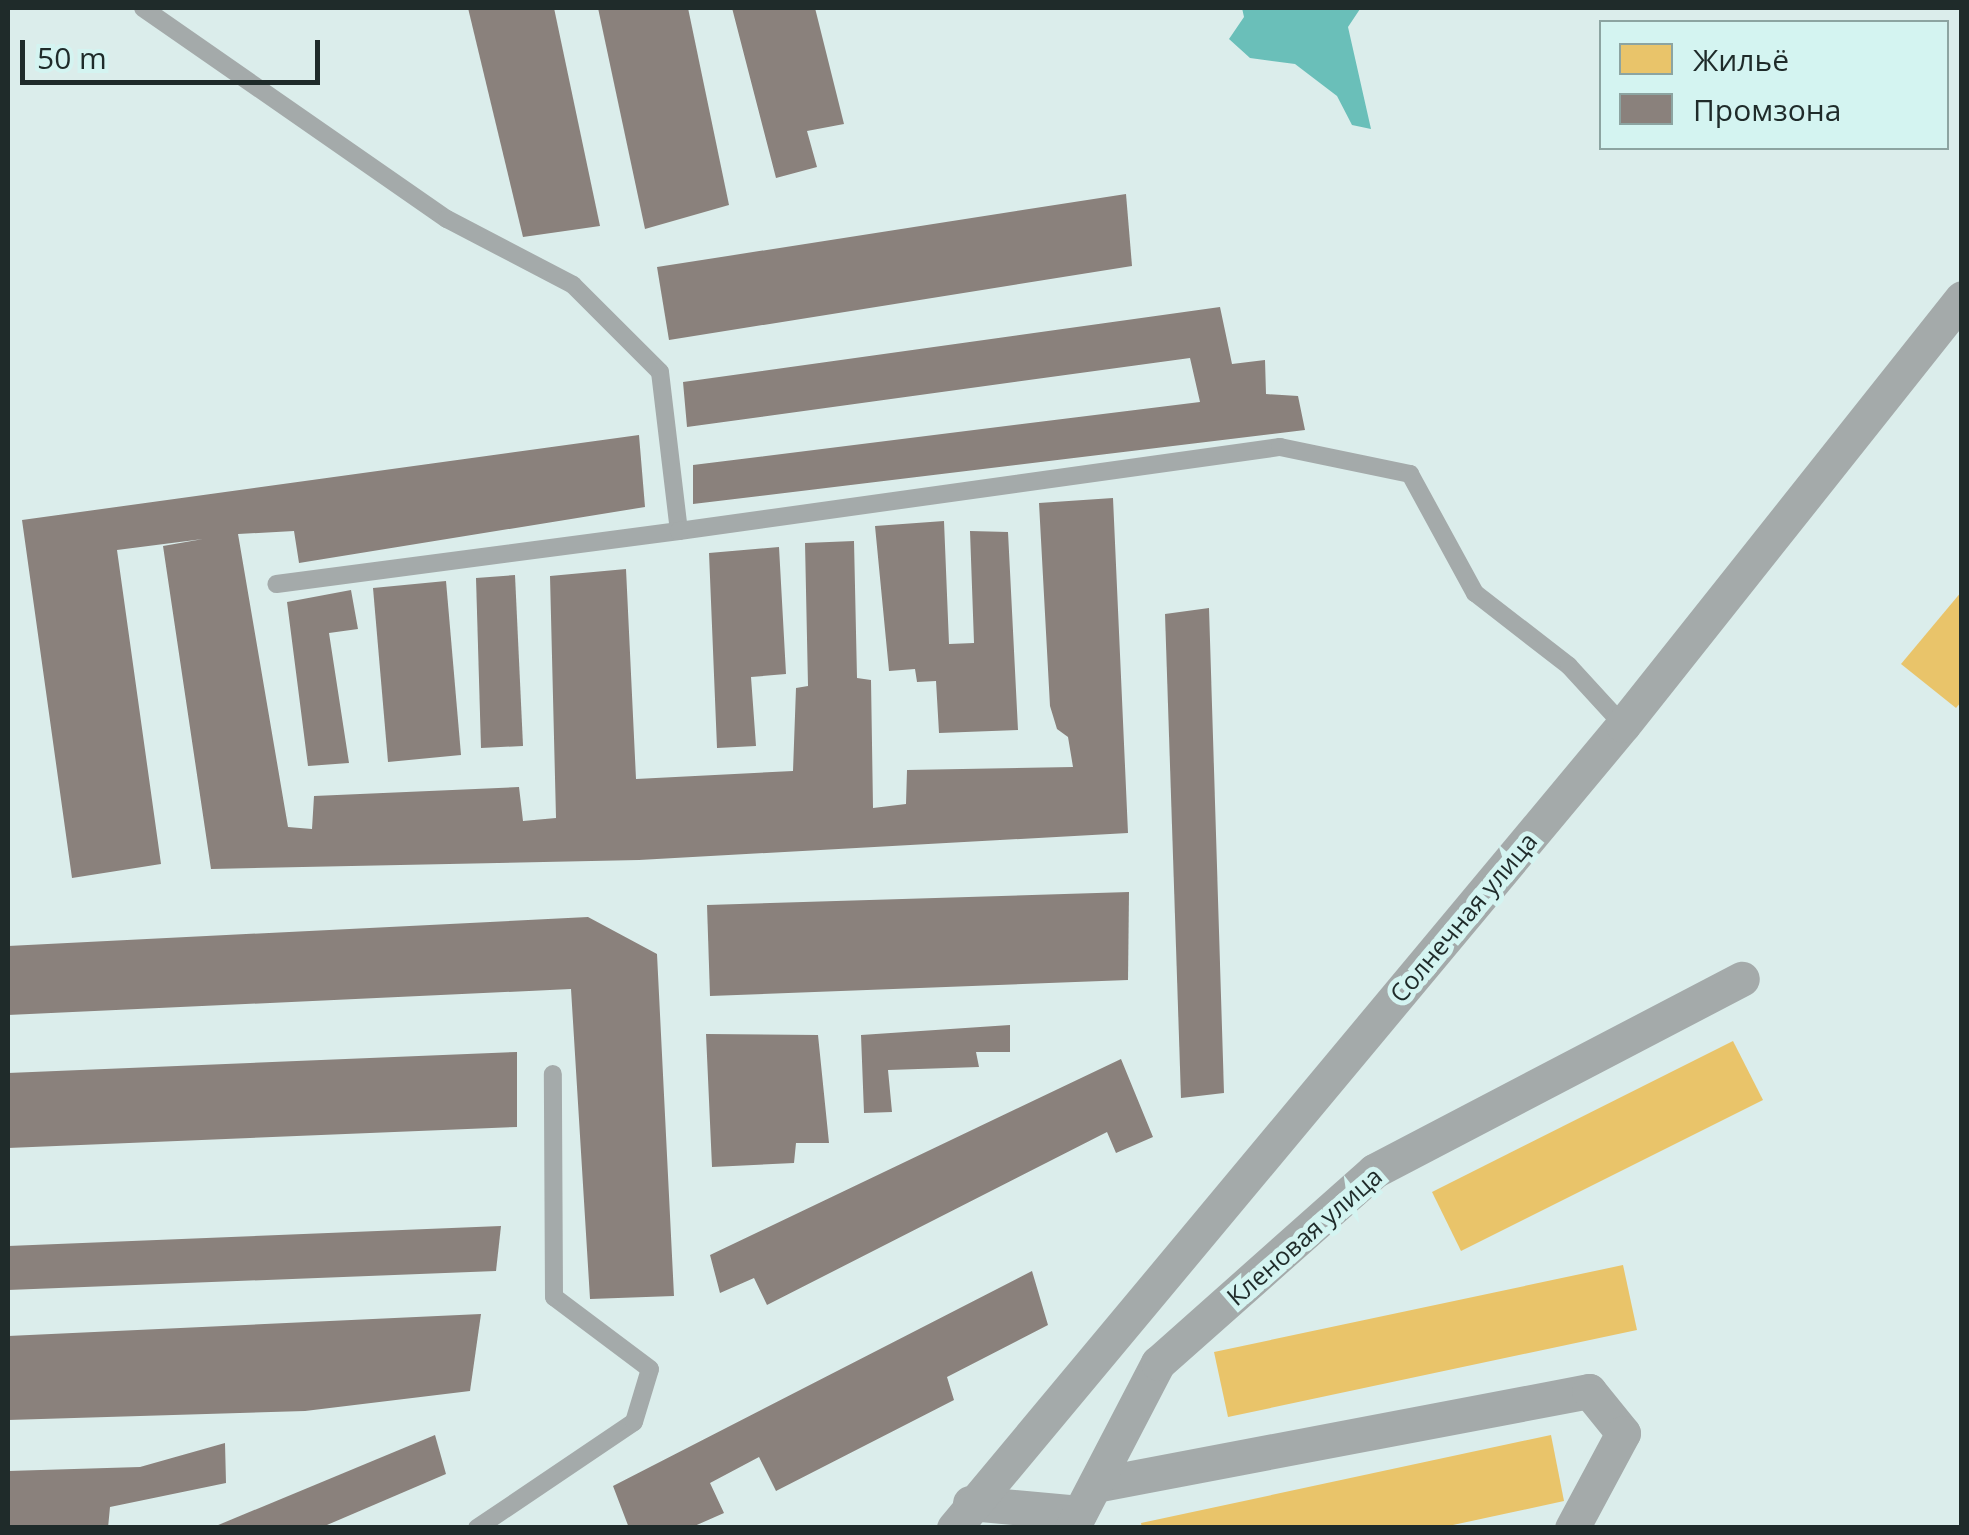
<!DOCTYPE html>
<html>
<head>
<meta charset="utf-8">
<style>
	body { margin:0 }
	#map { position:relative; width:1969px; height:1535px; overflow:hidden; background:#dbedeb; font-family:"Open Sans",sans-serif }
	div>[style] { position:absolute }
	.water>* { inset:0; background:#6abfb9 }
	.homes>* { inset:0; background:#e9c46a }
	.industry>* { inset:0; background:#8a817c }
	.service>* { height:18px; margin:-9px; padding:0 9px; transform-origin:9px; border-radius:9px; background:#a4aaaa }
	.minor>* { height:35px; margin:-17.5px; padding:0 17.5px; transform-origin:17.5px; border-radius:17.5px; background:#a4aaaa }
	span { translate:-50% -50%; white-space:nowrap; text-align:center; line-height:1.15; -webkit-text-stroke:10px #d4f4f1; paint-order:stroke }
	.street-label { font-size:25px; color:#1f2b2a }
	.frame { position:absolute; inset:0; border:10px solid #1f2b2a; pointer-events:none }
	.legend { position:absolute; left:1599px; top:20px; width:350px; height:130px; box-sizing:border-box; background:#d4f4f1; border:2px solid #8ca4a1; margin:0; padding:12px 18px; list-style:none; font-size:30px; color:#1f2b2a }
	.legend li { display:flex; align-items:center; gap:20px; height:50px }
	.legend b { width:50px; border:2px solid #8ca4a1 }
	.scale { position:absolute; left:20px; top:40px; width:300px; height:45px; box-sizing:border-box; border:5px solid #1f2b2a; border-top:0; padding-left:12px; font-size:30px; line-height:35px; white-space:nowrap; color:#1f2b2a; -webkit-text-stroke:8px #d4f4f1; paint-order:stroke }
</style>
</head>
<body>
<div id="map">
	<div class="water">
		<i style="clip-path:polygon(1242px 8px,1371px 8px,1360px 9px,1348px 27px,1371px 129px,1352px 125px,1337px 96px,1295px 64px,1250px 58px,1229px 39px,1244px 17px)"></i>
	</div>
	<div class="homes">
		<i style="clip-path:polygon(1962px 591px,1962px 701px,1956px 708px,1901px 664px)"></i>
		<i style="clip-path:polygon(1733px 1041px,1763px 1100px,1461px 1251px,1432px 1192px)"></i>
		<i style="clip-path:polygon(1623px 1265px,1637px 1330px,1228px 1417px,1214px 1352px)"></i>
		<i style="clip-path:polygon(1551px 1435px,1564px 1501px,1439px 1528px,1142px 1528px,1141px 1523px)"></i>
	</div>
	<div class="industry">
		<i style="clip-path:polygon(468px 8px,554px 8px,600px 226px,523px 237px)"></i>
		<i style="clip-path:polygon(598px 8px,688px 8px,729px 205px,645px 229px)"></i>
		<i style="clip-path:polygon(732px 8px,815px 8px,844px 124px,807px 131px,817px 167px,776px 178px)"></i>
		<i style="clip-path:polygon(1126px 194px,1132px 266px,669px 340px,657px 267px)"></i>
		<i style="clip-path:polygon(1220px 307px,1232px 364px,1265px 360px,1266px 394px,1298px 396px,1305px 430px,693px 504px,693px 465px,1200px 402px,1190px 358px,687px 427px,683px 382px)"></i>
		<i style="clip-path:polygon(639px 435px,645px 507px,299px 563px,294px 531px,238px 534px,288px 827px,312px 829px,314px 796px,519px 787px,523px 821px,556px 818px,550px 576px,626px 569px,636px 779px,793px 771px,796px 688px,808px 686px,805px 543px,854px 541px,857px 678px,871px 680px,873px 808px,906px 804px,907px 770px,1073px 767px,1068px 737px,1057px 729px,1050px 706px,1039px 503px,1113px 498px,1128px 833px,639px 860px,211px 869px,163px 546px,203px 539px,117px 550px,161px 864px,72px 878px,22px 520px)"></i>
		<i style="clip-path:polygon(944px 521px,949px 644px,974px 643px,970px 531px,1008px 532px,1018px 730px,939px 733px,936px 681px,917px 682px,915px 669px,889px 671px,875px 526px)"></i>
		<i style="clip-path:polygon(779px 547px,786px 674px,751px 677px,756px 746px,717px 748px,709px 553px)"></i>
		<i style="clip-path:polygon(515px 575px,523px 746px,481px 748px,476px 578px)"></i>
		<i style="clip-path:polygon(446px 581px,461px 755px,388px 762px,373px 588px)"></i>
		<i style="clip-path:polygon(351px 590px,358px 629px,329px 633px,349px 763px,308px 766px,287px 602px)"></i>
		<i style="clip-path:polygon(1209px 608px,1224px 1093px,1181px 1098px,1165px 614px)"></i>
		<i style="clip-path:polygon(1129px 892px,1128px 980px,710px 996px,707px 905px)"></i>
		<i style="clip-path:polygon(588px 917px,657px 954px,674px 1296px,590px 1299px,571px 989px,8px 1015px,8px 946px)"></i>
		<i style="clip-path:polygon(1010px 1025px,1010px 1052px,976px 1052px,979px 1067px,888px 1070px,892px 1112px,864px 1113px,861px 1035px)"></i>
		<i style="clip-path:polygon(706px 1034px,818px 1035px,829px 1143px,796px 1143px,794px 1163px,712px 1167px)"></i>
		<i style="clip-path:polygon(517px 1052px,517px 1127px,8px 1148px,8px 1073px)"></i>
		<i style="clip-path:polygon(1121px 1059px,1153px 1137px,1116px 1153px,1107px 1132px,767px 1305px,754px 1278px,720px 1293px,710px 1255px)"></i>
		<i style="clip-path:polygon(501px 1226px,496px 1271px,8px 1290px,8px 1246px)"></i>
		<i style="clip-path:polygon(1032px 1271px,1048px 1325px,947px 1377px,954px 1400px,776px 1491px,759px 1457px,710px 1483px,724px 1513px,690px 1528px,629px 1528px,613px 1486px)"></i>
		<i style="clip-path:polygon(481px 1314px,470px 1391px,305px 1411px,8px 1420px,8px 1336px)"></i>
		<i style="clip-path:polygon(435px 1435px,446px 1474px,320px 1528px,211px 1528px)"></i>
		<i style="clip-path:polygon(225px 1443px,226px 1483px,110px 1507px,108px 1528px,8px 1528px,8px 1471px,140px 1467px)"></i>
	</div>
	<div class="service">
		<i style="left:143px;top:8px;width:370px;rotate:34.8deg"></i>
		<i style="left:447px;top:219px;width:142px;rotate:27.6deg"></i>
		<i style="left:573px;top:285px;width:123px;rotate:45deg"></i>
		<i style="left:660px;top:372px;width:160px;rotate:83.2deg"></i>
		<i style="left:679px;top:531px;width:406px;rotate:172.5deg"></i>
		<i style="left:679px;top:531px;width:607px;rotate:-7.96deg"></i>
		<i style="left:1280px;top:447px;width:133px;rotate:11.7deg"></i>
		<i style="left:1410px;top:474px;width:136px;rotate:61.4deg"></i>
		<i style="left:1475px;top:593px;width:119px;rotate:37.8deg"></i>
		<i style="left:1569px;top:666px;width:80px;rotate:47.5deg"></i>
		<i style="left:477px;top:1528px;width:189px;rotate:-34deg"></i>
		<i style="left:634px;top:1422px;width:55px;rotate:-73.2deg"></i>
		<i style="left:650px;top:1369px;width:120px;rotate:-143.1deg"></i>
		<i style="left:554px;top:1297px;width:223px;rotate:-90.3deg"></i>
	</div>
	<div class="minor">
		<i style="left:1095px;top:1485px;width:503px;rotate:-10.77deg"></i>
		<i style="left:1589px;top:1391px;width:54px;rotate:51deg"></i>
		<i style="left:1623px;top:1433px;width:108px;rotate:118.2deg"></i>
		<i style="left:970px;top:1503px;width:110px;rotate:5.2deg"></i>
		<i style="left:954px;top:1528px;width:1045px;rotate:-50.2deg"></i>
		<i style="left:1623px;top:725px;width:545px;rotate:-51.55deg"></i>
		<i style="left:1072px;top:1528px;width:186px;rotate:-62.5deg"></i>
		<i style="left:1158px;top:1363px;width:289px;rotate:-41.6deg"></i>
		<i style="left:1374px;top:1171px;width:415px;rotate:-27.6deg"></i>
	</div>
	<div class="street-label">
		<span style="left:1463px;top:917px;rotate:-50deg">Солнечная улица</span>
		<span style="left:1304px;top:1236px;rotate:-41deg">Кленовая улица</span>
	</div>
	<div class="frame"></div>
	<ul class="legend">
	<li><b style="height:28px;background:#e9c46a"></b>Жильё</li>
	<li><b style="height:28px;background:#8a817c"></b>Промзона</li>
	</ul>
	<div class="scale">50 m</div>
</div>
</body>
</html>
